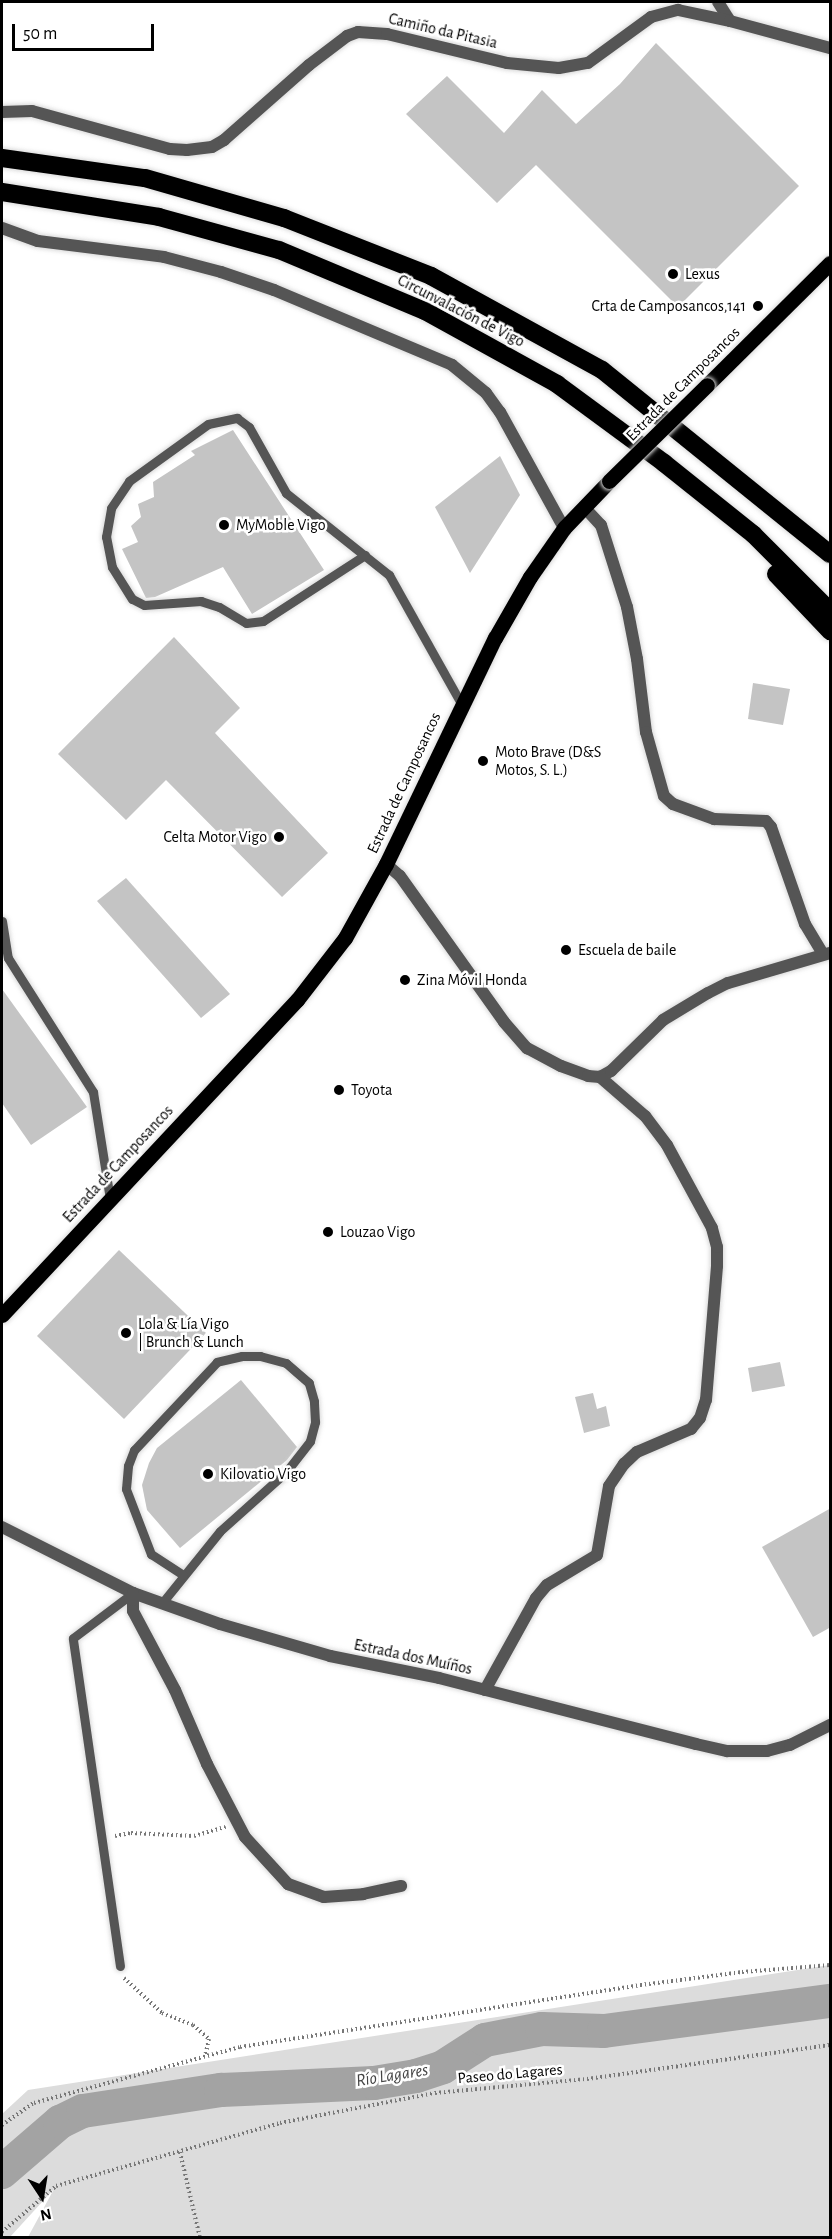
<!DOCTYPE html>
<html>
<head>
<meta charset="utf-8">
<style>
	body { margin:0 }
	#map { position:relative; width:832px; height:2239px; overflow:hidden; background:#fff; font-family:"Alegreya Sans",sans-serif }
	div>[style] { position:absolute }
	.green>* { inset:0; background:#dcdcdc }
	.river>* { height:34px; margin:-17px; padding:0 17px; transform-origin:17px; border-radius:17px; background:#a3a3a3 }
	.building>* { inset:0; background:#c4c4c4 }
	.path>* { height:4px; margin-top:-2px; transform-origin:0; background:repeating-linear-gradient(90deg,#777 0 1.5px,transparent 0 4.5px) }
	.roads { filter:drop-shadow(0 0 2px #dbdbdb) drop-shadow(0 0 2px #dbdbdb) }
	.service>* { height:9px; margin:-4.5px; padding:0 4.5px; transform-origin:4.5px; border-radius:4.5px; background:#555 }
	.minor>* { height:12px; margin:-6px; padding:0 6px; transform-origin:6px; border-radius:6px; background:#555 }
	.primary>* { height:15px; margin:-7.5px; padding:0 7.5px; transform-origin:7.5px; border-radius:7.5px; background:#000 }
	.motorway>* { height:18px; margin:-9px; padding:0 9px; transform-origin:9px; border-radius:9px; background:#000 }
	.bridges { filter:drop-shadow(0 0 2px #dbdbdb) drop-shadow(0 0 2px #dbdbdb) }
	.primary-bridge>* { height:15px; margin:-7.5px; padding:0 7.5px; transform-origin:7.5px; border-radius:7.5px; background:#000 }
	.dots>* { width:16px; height:16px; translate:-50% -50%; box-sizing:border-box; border:3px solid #fff; border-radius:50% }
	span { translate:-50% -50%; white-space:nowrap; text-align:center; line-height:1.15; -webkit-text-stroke:5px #fff; paint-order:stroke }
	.street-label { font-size:16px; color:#000 }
	.poi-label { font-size:16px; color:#000 }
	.left { translate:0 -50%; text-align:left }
	.right { translate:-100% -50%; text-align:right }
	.water-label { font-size:18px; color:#444; font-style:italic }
	.frame { position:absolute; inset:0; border:3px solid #000; pointer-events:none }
	.north { position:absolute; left:12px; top:2167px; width:60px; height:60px; -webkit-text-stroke:4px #fff; paint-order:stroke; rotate:168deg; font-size:16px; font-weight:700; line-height:24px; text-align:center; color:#000 }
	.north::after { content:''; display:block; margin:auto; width:21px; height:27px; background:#000; clip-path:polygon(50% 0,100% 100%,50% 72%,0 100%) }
	.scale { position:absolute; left:12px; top:24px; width:142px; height:27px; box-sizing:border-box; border:3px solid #000; border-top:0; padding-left:8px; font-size:18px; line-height:21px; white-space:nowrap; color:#000; -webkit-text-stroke:4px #fff; paint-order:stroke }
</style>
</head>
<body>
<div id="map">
	<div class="green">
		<i style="clip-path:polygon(830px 1965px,830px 2237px,28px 2237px,54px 2189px,10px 2237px,2px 2237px,2px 2114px,28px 2090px)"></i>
	</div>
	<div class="river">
		<i style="left:2px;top:2172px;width:77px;rotate:-40.8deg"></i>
		<i style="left:60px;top:2122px;width:25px;rotate:-26deg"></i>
		<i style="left:83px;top:2111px;width:140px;rotate:-8.7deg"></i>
		<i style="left:221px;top:2090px;width:153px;rotate:-2.6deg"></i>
		<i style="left:374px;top:2083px;width:43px;rotate:-9.5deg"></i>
		<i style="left:416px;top:2076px;width:28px;rotate:-18deg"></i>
		<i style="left:443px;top:2067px;width:50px;rotate:-32.7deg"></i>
		<i style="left:485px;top:2040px;width:58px;rotate:-10.9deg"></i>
		<i style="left:542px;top:2029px;width:62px;rotate:1.8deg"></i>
		<i style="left:604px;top:2031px;width:228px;rotate:-7.6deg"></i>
	</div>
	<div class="building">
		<i style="clip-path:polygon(656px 43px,799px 186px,678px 307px,536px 165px,497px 203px,406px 114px,447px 76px,504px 133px,542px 90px,576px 124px,620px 84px)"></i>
		<i style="clip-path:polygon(233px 430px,324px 570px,252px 614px,223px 567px,155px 597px,146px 598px,122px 549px,138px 542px,131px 526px,141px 517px,138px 504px,154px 497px,153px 482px,195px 455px,191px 451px)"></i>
		<i style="clip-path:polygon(500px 456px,520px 495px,470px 573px,435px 507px)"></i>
		<i style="clip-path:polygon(174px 637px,240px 708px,215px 733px,328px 853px,282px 897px,166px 780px,126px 820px,58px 754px)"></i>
		<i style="clip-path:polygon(753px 683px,790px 689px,783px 725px,748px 719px)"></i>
		<i style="clip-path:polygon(126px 878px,230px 994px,201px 1018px,97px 901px)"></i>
		<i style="clip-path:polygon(2px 989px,87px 1107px,31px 1145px,2px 1103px)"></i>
		<i style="clip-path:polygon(119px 1250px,206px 1333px,124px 1419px,37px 1336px)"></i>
		<i style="clip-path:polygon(780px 1362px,785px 1386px,752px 1392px,748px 1368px)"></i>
		<i style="clip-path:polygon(241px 1380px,297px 1447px,287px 1460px,180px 1548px,147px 1510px,142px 1485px,149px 1463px,157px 1448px)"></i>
		<i style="clip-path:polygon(593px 1393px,597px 1409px,606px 1406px,610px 1426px,584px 1433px,575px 1397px)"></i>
		<i style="clip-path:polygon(831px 1508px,831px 1627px,813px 1637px,762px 1547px)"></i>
	</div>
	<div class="path">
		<i style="left:115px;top:1836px;width:16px;rotate:-11deg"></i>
		<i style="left:131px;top:1833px;width:63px;rotate:2.7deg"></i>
		<i style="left:194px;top:1836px;width:33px;rotate:-16deg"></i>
		<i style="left:124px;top:1978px;width:52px;rotate:42.6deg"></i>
		<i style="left:162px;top:2013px;width:33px;rotate:21deg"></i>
		<i style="left:193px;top:2025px;width:21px;rotate:41deg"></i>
		<i style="left:209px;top:2039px;width:17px;rotate:103deg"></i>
		<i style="left:2px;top:2125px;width:39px;rotate:-35deg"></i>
		<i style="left:34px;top:2103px;width:213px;rotate:-15.2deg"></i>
		<i style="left:240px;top:2047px;width:414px;rotate:-8.8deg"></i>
		<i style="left:649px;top:1984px;width:94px;rotate:-7.4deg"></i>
		<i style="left:742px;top:1972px;width:88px;rotate:-4.5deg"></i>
		<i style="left:180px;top:2152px;width:88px;rotate:76.9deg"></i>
		<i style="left:2px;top:2232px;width:71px;rotate:-40.4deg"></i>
		<i style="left:56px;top:2186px;width:233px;rotate:-15.7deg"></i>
		<i style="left:280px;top:2123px;width:158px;rotate:-11deg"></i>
		<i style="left:435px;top:2093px;width:153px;rotate:-5.3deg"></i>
		<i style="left:587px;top:2079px;width:245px;rotate:-8deg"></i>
	</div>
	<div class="roads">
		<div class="service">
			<i style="left:365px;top:555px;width:121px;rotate:147.1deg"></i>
			<i style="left:263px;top:621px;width:17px;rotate:173deg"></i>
			<i style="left:246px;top:623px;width:31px;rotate:-149deg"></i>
			<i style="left:219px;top:607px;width:19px;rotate:-162deg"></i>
			<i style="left:201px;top:601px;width:57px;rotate:176deg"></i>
			<i style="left:144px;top:605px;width:13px;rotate:-153deg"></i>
			<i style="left:132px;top:599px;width:38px;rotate:-122deg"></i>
			<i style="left:112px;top:567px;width:31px;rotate:-101deg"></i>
			<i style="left:106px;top:537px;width:29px;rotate:-80deg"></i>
			<i style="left:111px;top:508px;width:32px;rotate:-56deg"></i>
			<i style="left:129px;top:481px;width:97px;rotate:-35.8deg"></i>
			<i style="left:208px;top:424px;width:30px;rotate:-12deg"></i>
			<i style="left:237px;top:418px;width:15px;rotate:37deg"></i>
			<i style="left:249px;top:427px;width:76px;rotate:60.7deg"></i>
			<i style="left:286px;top:493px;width:132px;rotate:38.5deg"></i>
			<i style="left:389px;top:575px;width:149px;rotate:60.7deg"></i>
			<i style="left:2px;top:921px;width:37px;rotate:81deg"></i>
			<i style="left:8px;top:958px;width:159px;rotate:57.6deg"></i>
			<i style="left:93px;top:1092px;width:108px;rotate:81deg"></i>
			<i style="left:162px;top:1603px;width:92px;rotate:-51.1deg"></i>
			<i style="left:220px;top:1531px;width:89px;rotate:-41.8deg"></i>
			<i style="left:286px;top:1472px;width:39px;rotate:-52deg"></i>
			<i style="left:310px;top:1441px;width:20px;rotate:-75deg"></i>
			<i style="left:315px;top:1422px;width:21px;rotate:-93deg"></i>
			<i style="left:314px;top:1401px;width:19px;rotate:-106deg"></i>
			<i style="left:309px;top:1383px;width:30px;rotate:-139deg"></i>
			<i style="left:286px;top:1363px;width:27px;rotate:-165deg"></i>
			<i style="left:260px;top:1356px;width:18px;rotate:180deg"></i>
			<i style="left:242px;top:1356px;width:26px;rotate:167deg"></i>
			<i style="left:217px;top:1362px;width:121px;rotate:133.3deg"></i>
			<i style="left:134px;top:1450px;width:17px;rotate:111deg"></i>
			<i style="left:128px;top:1466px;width:23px;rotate:95deg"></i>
			<i style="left:126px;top:1489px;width:70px;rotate:69deg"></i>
			<i style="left:151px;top:1554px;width:38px;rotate:33deg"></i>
			<i style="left:120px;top:1966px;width:331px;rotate:-98.2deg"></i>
			<i style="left:73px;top:1638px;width:75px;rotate:-36.9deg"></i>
		</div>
		<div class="minor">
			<i style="left:718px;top:2px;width:22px;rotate:58deg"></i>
			<i style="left:2px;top:112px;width:30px;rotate:-2deg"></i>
			<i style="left:32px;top:111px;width:143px;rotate:15.4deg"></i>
			<i style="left:170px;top:149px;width:17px;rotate:3deg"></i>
			<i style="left:187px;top:150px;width:25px;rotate:-7deg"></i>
			<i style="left:212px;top:147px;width:14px;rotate:-30deg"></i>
			<i style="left:224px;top:140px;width:113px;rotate:-41.4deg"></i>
			<i style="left:309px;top:65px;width:48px;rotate:-37.3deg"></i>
			<i style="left:347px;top:36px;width:12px;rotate:-20deg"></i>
			<i style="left:358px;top:32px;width:29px;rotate:4deg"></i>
			<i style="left:387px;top:34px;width:123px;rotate:13.6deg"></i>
			<i style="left:507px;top:63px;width:52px;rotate:5.5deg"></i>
			<i style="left:559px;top:68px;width:29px;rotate:-10deg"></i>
			<i style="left:588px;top:63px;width:78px;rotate:-36.1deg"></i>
			<i style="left:651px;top:17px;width:28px;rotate:-15deg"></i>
			<i style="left:678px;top:10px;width:53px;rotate:11.9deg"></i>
			<i style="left:730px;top:21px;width:104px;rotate:15.1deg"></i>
			<i style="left:2px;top:228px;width:38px;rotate:20deg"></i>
			<i style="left:38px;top:241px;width:127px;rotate:7.2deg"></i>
			<i style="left:164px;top:257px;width:59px;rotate:14.7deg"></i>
			<i style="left:221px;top:272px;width:56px;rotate:18.8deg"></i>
			<i style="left:274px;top:290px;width:193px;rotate:22.8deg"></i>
			<i style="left:452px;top:365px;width:44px;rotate:39.5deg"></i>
			<i style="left:486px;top:393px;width:24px;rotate:54deg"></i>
			<i style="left:500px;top:412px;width:132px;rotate:61.1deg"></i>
			<i style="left:584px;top:507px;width:25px;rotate:47deg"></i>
			<i style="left:601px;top:525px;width:86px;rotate:72.4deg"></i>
			<i style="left:627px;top:607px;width:53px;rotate:79.1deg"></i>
			<i style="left:637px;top:659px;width:74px;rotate:83deg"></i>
			<i style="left:646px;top:732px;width:66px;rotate:74.3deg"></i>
			<i style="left:664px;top:796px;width:12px;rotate:42deg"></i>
			<i style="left:673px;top:804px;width:44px;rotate:20.1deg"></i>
			<i style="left:714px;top:819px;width:52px;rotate:2.2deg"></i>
			<i style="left:766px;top:821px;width:8px;rotate:50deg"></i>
			<i style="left:771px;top:827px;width:103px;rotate:70.7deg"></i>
			<i style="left:805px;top:924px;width:35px;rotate:59deg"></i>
			<i style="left:386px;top:864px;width:18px;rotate:41deg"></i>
			<i style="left:400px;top:876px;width:179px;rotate:54.5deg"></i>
			<i style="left:504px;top:1022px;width:35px;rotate:49deg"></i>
			<i style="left:527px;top:1048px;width:38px;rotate:28deg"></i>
			<i style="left:561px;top:1066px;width:29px;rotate:20deg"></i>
			<i style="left:588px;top:1076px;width:12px;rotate:5deg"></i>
			<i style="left:600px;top:1077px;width:13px;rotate:-29deg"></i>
			<i style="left:611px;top:1071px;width:73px;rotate:-44.4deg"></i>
			<i style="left:663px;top:1020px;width:52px;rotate:-31deg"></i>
			<i style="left:708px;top:993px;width:22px;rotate:-27deg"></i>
			<i style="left:728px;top:983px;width:106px;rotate:-16.4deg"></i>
			<i style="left:2px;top:1527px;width:147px;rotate:26.7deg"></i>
			<i style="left:133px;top:1593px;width:92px;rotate:19.6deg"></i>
			<i style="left:220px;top:1624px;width:115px;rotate:16.2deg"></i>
			<i style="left:330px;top:1656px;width:111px;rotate:11.4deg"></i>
			<i style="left:439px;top:1678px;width:265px;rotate:14.4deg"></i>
			<i style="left:696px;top:1744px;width:32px;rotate:13deg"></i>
			<i style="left:727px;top:1751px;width:40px"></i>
			<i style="left:767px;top:1751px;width:24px;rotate:-15deg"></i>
			<i style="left:790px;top:1745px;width:45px;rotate:-26.6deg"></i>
			<i style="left:133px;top:1593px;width:18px;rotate:90deg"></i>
			<i style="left:133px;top:1611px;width:89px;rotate:62deg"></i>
			<i style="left:175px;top:1690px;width:81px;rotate:66.6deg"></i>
			<i style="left:207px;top:1764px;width:82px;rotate:62.5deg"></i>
			<i style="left:245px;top:1837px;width:64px;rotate:47.5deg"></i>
			<i style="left:288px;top:1884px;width:38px;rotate:20deg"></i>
			<i style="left:324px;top:1897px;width:39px;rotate:-4deg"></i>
			<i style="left:363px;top:1894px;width:39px;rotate:-12deg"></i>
			<i style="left:485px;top:1690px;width:105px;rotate:-61deg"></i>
			<i style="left:536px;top:1598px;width:17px;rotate:-50deg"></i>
			<i style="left:547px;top:1585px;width:58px;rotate:-31deg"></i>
			<i style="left:597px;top:1555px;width:70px;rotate:-80.1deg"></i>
			<i style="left:609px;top:1486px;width:27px;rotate:-56deg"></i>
			<i style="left:624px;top:1464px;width:18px;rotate:-43deg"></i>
			<i style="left:637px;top:1452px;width:59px;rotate:-23.1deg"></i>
			<i style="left:691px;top:1429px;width:14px;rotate:-51deg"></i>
			<i style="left:700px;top:1418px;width:19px;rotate:-72deg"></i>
			<i style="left:706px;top:1400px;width:134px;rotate:-85.3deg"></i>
			<i style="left:717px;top:1266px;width:19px;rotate:-90deg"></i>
			<i style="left:717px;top:1247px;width:20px;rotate:-105deg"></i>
			<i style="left:712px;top:1228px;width:94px;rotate:-118.5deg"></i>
			<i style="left:667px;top:1145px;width:36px;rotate:-127deg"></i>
			<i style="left:645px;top:1116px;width:60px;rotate:-139.1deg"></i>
		</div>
		<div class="primary">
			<i style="left:707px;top:385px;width:173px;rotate:-44.8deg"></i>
			<i style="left:2px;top:1315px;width:432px;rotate:-46.9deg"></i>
			<i style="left:297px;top:1000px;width:78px;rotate:-52.3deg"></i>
			<i style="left:345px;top:938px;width:85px;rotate:-61deg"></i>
			<i style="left:386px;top:864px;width:251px;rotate:-64.3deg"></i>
			<i style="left:495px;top:638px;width:70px;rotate:-60.2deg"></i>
			<i style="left:530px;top:577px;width:60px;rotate:-55.2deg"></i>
			<i style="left:564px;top:528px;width:65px;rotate:-46.2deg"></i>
		</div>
		<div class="motorway">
			<i style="left:2px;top:158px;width:144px;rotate:8deg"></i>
			<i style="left:145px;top:178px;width:145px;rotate:16.1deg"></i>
			<i style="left:284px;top:218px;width:158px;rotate:21.5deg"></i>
			<i style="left:431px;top:276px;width:195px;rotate:28.8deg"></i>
			<i style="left:602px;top:370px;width:293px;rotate:38.9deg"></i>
			<i style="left:2px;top:192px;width:159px;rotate:9deg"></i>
			<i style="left:159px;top:217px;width:124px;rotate:15.4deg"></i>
			<i style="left:279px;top:250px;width:158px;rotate:22.7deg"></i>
			<i style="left:425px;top:311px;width:151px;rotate:28.9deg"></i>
			<i style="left:557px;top:384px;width:133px;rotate:36.4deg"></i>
			<i style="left:664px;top:463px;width:114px;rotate:38.6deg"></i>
			<i style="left:753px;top:534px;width:109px;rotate:45deg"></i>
			<i style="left:776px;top:574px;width:79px;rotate:46.5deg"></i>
		</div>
	</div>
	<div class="bridges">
		<div class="primary-bridge">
			<i style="left:609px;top:481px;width:137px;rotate:-44.4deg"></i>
		</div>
	</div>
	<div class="dots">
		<i style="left:673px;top:274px;background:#000"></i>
		<i style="left:758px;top:306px;background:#000"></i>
		<i style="left:224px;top:525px;background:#000"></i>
		<i style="left:483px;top:761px;background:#000"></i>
		<i style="left:279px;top:837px;background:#000"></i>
		<i style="left:566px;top:950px;background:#000"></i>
		<i style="left:405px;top:980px;background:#000"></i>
		<i style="left:339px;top:1090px;background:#000"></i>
		<i style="left:328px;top:1232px;background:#000"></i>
		<i style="left:126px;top:1333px;background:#000"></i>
		<i style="left:208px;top:1474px;background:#000"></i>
	</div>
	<div class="street-label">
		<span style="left:443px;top:31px;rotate:13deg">Camiño da Pitasia</span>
		<span style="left:461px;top:311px;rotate:27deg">Circunvalación de Vigo</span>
		<span style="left:683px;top:384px;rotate:-45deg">Estrada de Camposancos</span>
		<span style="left:404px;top:783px;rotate:-65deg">Estrada de Camposancos</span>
		<span style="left:118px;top:1164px;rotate:-47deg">Estrada de Camposancos</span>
		<span style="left:413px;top:1657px;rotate:12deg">Estrada dos Muíños</span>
		<span style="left:510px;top:2074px;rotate:-5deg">Paseo do Lagares</span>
	</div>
	<div class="poi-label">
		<span class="left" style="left:685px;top:274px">Lexus</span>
		<span class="right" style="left:746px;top:306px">Crta de Camposancos,141</span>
		<span class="left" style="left:236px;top:525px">MyMoble Vigo</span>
		<span class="left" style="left:495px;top:761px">Moto Brave (D&amp;S<br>Motos, S. L.)</span>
		<span class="right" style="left:267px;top:837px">Celta Motor Vigo</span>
		<span class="left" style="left:578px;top:950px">Escuela de baile</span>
		<span class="left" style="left:417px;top:980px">Zina Móvil Honda</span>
		<span class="left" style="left:351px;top:1090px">Toyota</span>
		<span class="left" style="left:340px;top:1232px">Louzao Vigo</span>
		<span class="left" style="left:138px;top:1333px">Lola &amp; Lía Vigo<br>| Brunch &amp; Lunch</span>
		<span class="left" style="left:220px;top:1474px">Kilovatio Vigo</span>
	</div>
	<div class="water-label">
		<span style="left:392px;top:2076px;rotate:-9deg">Río Lagares</span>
	</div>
	<div class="frame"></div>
	<div class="north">N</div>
	<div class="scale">50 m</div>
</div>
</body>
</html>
